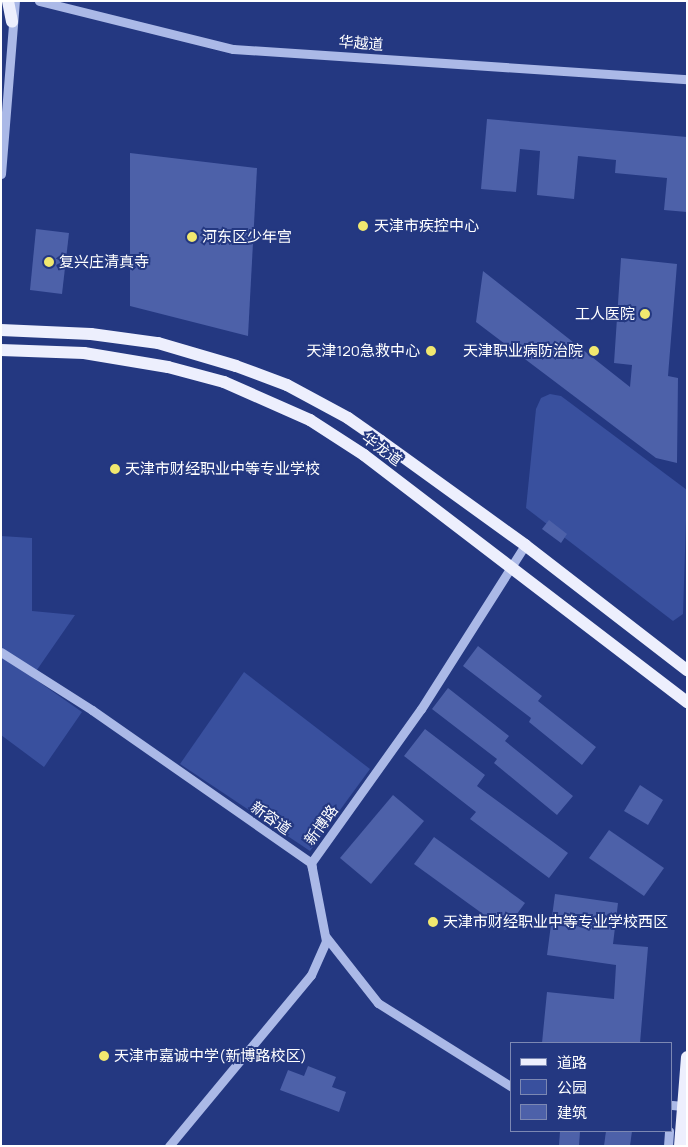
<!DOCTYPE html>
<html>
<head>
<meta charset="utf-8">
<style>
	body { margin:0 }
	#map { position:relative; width:688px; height:1147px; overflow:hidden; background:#243881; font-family:Manrope,"Noto Sans SC",sans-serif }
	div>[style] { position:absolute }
	.green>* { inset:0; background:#39509e }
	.building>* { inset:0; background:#4d61a9 }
	.minor>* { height:9px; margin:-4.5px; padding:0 4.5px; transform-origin:4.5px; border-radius:4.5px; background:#abb9e7 }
	.major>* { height:12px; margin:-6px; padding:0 6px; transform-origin:6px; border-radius:6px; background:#edeffd }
	.dots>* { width:14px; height:14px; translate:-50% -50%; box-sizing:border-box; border:2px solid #243881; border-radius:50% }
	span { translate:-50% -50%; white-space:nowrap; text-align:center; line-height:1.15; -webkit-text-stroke:4px #243881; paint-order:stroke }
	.street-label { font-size:15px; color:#fff }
	.poi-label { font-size:15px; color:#fff }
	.left { translate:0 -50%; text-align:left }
	.right { translate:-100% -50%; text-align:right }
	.frame { position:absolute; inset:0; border:2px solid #fff; pointer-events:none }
	.legend { position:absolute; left:510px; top:1042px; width:162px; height:90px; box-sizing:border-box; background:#243881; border:1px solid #7c88b3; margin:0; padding:6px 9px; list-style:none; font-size:15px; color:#fff }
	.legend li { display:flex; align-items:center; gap:10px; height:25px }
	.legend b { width:25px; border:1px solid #7c88b3 }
</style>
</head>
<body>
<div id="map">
	<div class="green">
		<i style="clip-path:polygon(550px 394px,561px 396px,687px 490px,683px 614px,673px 621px,526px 508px,536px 409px,541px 398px)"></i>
		<i style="clip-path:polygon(1px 536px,32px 538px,32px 611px,75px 615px,32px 677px,82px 712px,44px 767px,1px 735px)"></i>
		<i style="clip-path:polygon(244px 672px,370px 769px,310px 851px,180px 764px)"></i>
	</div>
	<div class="building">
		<i style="clip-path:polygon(487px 119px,687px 137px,687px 212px,664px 210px,667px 178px,615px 173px,616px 160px,578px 156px,574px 199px,537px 195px,540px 151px,520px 149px,516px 192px,481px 189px)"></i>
		<i style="clip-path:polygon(130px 153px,257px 168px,248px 336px,130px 306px)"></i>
		<i style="clip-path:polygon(36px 229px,69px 233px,62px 294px,30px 290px)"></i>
		<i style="clip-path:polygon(621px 258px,677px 264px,668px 376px,678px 378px,677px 463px,656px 458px,476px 322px,483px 271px,630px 387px,632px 365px,614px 363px)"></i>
		<i style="clip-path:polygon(549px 520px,567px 534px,561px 543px,542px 529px)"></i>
		<i style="clip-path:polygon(478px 646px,542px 696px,538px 701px,596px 747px,582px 765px,529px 722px,531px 718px,463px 666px)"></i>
		<i style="clip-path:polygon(448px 688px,509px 736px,505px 741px,573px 796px,557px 815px,494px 763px,497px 759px,432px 709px)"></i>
		<i style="clip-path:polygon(425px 729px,485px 775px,477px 786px,568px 853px,549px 878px,470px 819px,476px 812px,404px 756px)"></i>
		<i style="clip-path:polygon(640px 785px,663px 800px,648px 825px,624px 811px)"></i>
		<i style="clip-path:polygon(393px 795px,424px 821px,371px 884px,340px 858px)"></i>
		<i style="clip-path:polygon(609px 830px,664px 868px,644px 896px,589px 858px)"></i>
		<i style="clip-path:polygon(434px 837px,525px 903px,505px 930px,414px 864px)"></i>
		<i style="clip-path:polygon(555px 894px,618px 903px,613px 944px,648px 947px,640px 1043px,542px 1043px,547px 992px,614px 999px,616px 965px,547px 955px)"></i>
		<i style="clip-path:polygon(308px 1066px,336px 1077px,332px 1087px,346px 1092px,339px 1112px,280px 1090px,288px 1070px,304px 1076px)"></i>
		<i style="clip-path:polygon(560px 1131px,580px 1131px,579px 1146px,559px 1146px)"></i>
		<i style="clip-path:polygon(606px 1131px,632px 1131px,630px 1146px,604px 1146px)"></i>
	</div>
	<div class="minor">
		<i style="left:39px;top:1px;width:200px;rotate:13.9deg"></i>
		<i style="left:233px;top:49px;width:455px;rotate:3.8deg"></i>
		<i style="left:1px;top:174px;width:174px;rotate:-85.4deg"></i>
		<i style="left:1px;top:652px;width:108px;rotate:32.5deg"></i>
		<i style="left:92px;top:710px;width:267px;rotate:34.9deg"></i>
		<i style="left:311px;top:863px;width:5px;rotate:79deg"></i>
		<i style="left:326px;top:937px;width:84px;rotate:51.8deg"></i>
		<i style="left:378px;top:1003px;width:158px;rotate:32.1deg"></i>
		<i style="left:672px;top:1105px;width:11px;rotate:5deg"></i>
		<i style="left:169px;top:1146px;width:222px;rotate:-50.3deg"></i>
		<i style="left:311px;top:975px;width:37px;rotate:-66deg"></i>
		<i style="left:326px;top:941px;width:79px;rotate:-100.9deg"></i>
		<i style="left:311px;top:863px;width:189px;rotate:-54.5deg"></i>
		<i style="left:421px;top:709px;width:194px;rotate:-57.6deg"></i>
		<i style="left:668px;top:1146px;width:15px;rotate:-86deg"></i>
	</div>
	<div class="major">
		<i style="left:8px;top:1px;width:21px;rotate:79deg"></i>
		<i style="left:1px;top:330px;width:90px;rotate:2.5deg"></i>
		<i style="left:91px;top:334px;width:68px;rotate:7.7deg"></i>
		<i style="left:158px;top:343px;width:81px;rotate:16.4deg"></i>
		<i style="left:236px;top:366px;width:54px;rotate:20.4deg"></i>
		<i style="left:287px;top:385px;width:69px;rotate:28.4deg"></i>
		<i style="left:348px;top:418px;width:40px;rotate:34.9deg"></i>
		<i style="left:381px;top:441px;width:178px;rotate:35.8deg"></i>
		<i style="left:525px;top:545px;width:205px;rotate:37.7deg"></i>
		<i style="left:1px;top:350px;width:83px;rotate:2.1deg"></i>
		<i style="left:84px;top:353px;width:85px;rotate:9.5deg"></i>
		<i style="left:168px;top:367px;width:58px;rotate:15deg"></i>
		<i style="left:224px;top:382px;width:94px;rotate:23.8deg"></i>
		<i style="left:310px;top:420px;width:64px;rotate:32.9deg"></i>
		<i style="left:364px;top:455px;width:407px;rotate:37.4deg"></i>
		<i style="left:680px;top:1146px;width:89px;rotate:-85.5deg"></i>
	</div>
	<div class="dots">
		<i style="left:363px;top:226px;background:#f1e86f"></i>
		<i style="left:192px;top:237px;background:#f1e86f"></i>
		<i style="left:49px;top:262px;background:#f1e86f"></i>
		<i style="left:645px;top:314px;background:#f1e86f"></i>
		<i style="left:431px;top:351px;background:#f1e86f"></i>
		<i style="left:594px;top:351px;background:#f1e86f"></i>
		<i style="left:115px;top:469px;background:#f1e86f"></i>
		<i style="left:433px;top:922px;background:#f1e86f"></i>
		<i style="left:104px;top:1056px;background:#f1e86f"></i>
	</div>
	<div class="street-label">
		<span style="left:361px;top:43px;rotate:4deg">华越道</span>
		<span style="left:382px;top:449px;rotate:36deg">华龙道</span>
		<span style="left:271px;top:818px;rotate:35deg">新容道</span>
		<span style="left:321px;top:825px;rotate:-54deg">新博路</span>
	</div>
	<div class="poi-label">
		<span class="left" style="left:374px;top:226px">天津市疾控中心</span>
		<span class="left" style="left:202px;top:237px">河东区少年宫</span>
		<span class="left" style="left:59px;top:262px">复兴庄清真寺</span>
		<span class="right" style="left:635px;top:314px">工人医院</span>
		<span class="right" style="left:420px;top:351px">天津120急救中心</span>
		<span class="right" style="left:583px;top:351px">天津职业病防治院</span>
		<span class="left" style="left:125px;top:469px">天津市财经职业中等专业学校</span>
		<span class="left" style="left:443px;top:922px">天津市财经职业中等专业学校西区</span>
		<span class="left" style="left:114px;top:1056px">天津市嘉诚中学(新博路校区)</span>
	</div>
	<div class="frame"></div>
	<ul class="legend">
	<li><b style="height:6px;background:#edeffd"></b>道路</li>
	<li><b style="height:14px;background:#39509e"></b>公园</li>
	<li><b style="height:14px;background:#4d61a9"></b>建筑</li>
	</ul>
</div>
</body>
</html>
